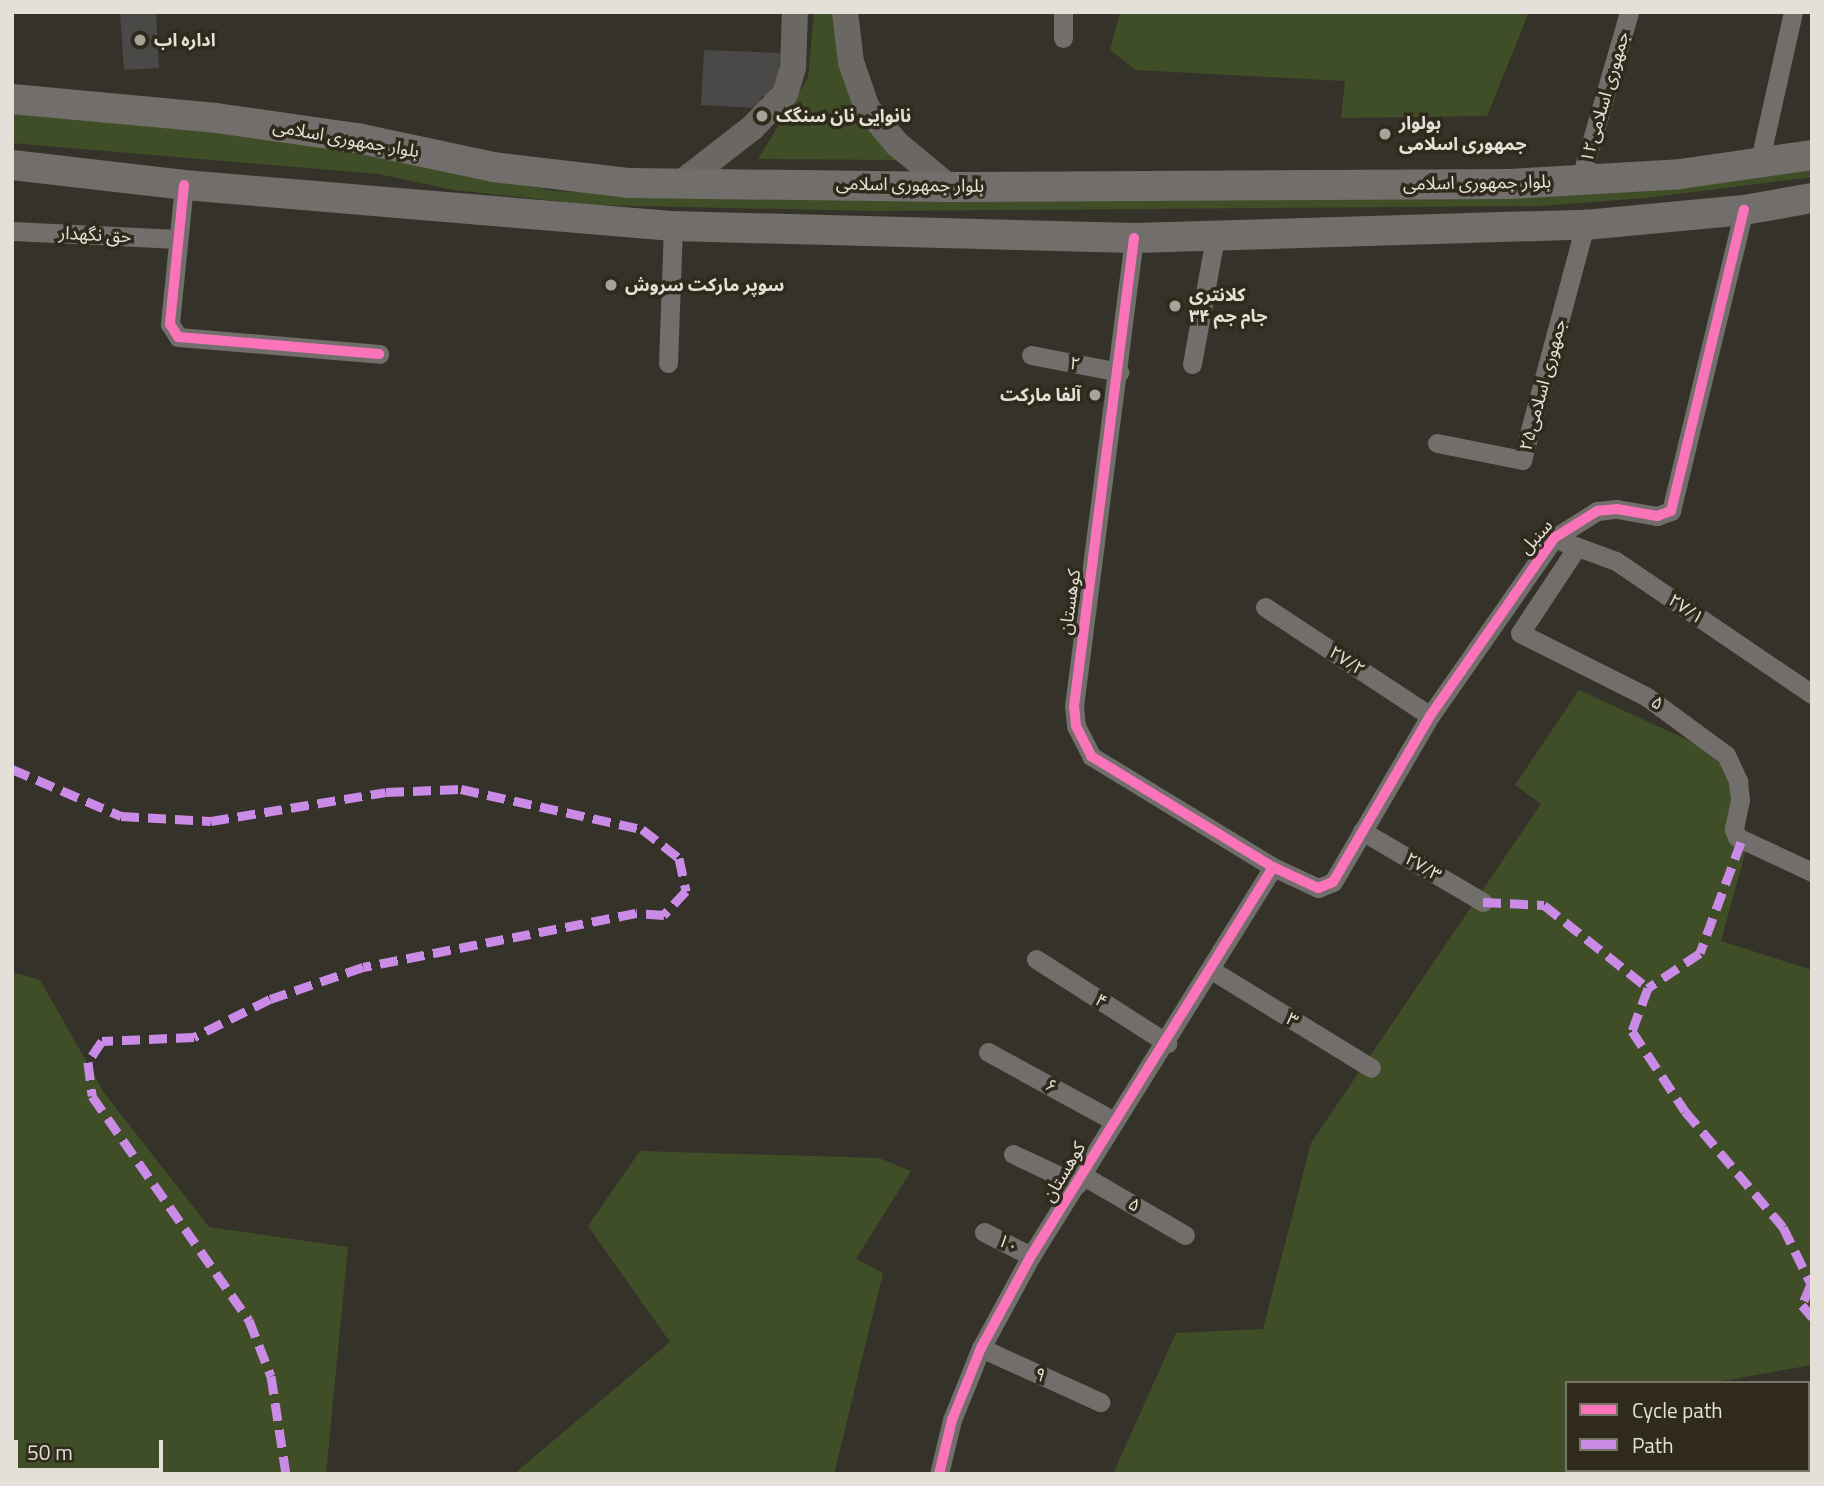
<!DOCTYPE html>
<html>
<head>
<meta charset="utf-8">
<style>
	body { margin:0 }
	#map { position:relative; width:1824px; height:1486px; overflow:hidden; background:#35322a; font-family:"Titillium Web","Noto Sans Arabic",sans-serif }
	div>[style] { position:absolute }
	.green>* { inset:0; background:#404e28 }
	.building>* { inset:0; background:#4b4948 }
	.minor>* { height:19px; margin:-9.5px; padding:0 9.5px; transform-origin:9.5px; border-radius:9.5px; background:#716e6c }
	.secondary>* { height:26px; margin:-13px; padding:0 13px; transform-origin:13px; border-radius:13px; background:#6b6763 }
	.primary>* { height:30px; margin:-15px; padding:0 15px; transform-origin:15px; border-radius:15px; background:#716e6b }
	.quiet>* { height:9px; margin-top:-4.5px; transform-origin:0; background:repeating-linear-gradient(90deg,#ca8be6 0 18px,transparent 0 27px) }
	.cycleway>* { height:10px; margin:-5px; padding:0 5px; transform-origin:5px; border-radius:5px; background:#fb73b8 }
	.dots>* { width:19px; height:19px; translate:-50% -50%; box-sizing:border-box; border:4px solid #302a1c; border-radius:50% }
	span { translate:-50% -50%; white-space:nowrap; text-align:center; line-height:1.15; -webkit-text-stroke:7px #302a1c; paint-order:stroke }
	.poi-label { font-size:18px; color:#e4e0d7; font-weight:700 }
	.left { translate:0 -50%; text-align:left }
	.right { translate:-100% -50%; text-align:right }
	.street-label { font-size:18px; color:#e4e0d7 }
	.frame { position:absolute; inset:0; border:14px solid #e4e0d7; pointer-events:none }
	.legend { position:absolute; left:1565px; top:1381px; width:245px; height:91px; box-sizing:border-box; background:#302a1c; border:2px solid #787367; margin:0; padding:9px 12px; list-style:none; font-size:21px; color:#e4e0d7 }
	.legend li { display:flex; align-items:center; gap:14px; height:35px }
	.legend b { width:35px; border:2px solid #787367 }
	.scale { position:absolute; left:14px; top:1440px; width:149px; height:32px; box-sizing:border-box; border:4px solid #e4e0d7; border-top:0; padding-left:9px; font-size:21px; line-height:24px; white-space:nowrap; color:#e4e0d7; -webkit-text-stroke:5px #302a1c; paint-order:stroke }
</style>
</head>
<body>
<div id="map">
	<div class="green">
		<i style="clip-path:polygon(814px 12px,835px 12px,897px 160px,758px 159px,808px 78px)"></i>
		<i style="clip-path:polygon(1120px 12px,1529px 12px,1487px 116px,1341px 118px,1345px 81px,1136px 70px,1110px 50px)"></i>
		<i style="clip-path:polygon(12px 109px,305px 141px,554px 191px,660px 195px,1452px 198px,1812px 168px,1812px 177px,1646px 198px,1541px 206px,874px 211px,593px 205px,454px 190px,378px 174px,12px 143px)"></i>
		<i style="clip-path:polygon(1579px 690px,1707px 749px,1732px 778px,1730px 829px,1748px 843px,1721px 941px,1812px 970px,1812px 1365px,1711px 1383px,1567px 1383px,1567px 1470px,1620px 1470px,1616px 1474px,1113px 1474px,1176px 1333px,1263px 1329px,1311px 1143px,1541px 804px,1515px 785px)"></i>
		<i style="clip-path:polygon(12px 972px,40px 980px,105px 1094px,209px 1227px,348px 1247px,326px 1474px,12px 1474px)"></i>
		<i style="clip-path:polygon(640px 1151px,879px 1158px,911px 1171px,856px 1259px,883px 1273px,834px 1474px,514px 1474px,670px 1342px,588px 1226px)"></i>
	</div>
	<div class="building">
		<i style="clip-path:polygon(120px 12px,156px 12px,159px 68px,124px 70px)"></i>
		<i style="clip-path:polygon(704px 50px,780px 53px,778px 97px,761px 96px,760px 108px,701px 105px)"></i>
	</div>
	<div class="minor">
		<i style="left:1063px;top:12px;width:26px;rotate:90deg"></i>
		<i style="left:1759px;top:164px;width:156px;rotate:-77.4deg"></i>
		<i style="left:1580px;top:181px;width:176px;rotate:-73.8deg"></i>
		<i style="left:184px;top:185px;width:140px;rotate:95.8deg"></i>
		<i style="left:170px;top:324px;width:15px;rotate:58deg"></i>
		<i style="left:178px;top:337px;width:202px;rotate:4.8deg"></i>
		<i style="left:12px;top:231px;width:166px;rotate:2.8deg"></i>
		<i style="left:1134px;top:238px;width:472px;rotate:97.3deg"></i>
		<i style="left:1074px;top:706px;width:20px;rotate:84deg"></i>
		<i style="left:1076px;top:726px;width:34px;rotate:63deg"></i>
		<i style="left:1091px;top:756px;width:213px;rotate:31.4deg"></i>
		<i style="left:1273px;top:867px;width:50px;rotate:25deg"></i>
		<i style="left:1318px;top:888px;width:16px;rotate:-22deg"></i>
		<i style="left:1333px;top:882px;width:192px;rotate:-59.7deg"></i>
		<i style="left:1430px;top:716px;width:217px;rotate:-55.1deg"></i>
		<i style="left:1554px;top:538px;width:51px;rotate:-32.1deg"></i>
		<i style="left:1597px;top:511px;width:20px;rotate:-6deg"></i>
		<i style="left:1617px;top:509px;width:41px;rotate:9.9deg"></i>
		<i style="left:1657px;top:516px;width:15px;rotate:-20deg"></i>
		<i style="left:1671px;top:511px;width:310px;rotate:-76.4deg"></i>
		<i style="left:1031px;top:355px;width:90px;rotate:10.9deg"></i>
		<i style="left:668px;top:363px;width:137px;rotate:-87.9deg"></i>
		<i style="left:1192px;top:364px;width:128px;rotate:-79.7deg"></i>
		<i style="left:1437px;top:443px;width:87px;rotate:11.3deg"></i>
		<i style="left:1522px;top:460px;width:243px;rotate:-75deg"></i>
		<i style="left:1564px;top:542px;width:55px;rotate:20.1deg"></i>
		<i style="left:1616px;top:561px;width:237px;rotate:34.2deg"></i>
		<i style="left:1577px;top:547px;width:103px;rotate:123.5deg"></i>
		<i style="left:1520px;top:633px;width:142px;rotate:26.7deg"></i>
		<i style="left:1647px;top:697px;width:98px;rotate:36.3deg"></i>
		<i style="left:1726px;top:755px;width:29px;rotate:65deg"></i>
		<i style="left:1738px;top:781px;width:19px;rotate:84deg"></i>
		<i style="left:1740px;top:800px;width:30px;rotate:102deg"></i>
		<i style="left:1734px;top:829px;width:9px;rotate:69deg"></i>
		<i style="left:1737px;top:837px;width:83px;rotate:25deg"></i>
		<i style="left:1265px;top:607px;width:198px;rotate:33.4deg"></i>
		<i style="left:1362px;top:831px;width:140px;rotate:30.4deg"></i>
		<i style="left:1036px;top:959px;width:156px;rotate:32.7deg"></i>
		<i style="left:1213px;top:971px;width:185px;rotate:31.5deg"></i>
		<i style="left:988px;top:1052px;width:144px;rotate:28.7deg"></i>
		<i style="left:1013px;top:1154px;width:71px;rotate:25.1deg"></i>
		<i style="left:1082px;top:1175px;width:119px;rotate:30.2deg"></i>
		<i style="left:984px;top:1232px;width:53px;rotate:27.1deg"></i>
		<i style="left:981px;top:1348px;width:131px;rotate:24.4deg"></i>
		<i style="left:939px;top:1474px;width:56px;rotate:-76.5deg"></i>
		<i style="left:952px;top:1420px;width:78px;rotate:-68.1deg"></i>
		<i style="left:981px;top:1348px;width:105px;rotate:-61.5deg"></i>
		<i style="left:1031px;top:1256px;width:458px;rotate:-58.1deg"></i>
	</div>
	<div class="secondary">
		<i style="left:845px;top:12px;width:50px;rotate:83.2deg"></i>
		<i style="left:851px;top:62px;width:49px;rotate:70.8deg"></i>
		<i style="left:867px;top:108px;width:47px;rotate:50.2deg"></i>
		<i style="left:897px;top:144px;width:67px;rotate:39.6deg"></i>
		<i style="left:681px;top:183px;width:90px;rotate:-37.8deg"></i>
		<i style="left:752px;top:128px;width:47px;rotate:-45.9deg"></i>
		<i style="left:785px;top:94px;width:28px;rotate:-73deg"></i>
		<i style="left:793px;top:67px;width:55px;rotate:-87.9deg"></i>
	</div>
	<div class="primary">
		<i style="left:12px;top:99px;width:205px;rotate:5.3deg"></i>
		<i style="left:216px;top:118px;width:142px;rotate:8.1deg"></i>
		<i style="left:357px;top:138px;width:139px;rotate:12deg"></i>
		<i style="left:493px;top:167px;width:138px;rotate:6.7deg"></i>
		<i style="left:630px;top:183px;width:319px;rotate:0.7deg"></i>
		<i style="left:949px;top:187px;width:560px;rotate:-0.31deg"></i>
		<i style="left:1509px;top:184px;width:171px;rotate:-3.3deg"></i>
		<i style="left:1680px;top:174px;width:133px;rotate:-8.2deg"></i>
		<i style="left:12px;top:165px;width:173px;rotate:6.6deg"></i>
		<i style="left:184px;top:185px;width:491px;rotate:4.8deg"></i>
		<i style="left:673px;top:226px;width:461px;rotate:1.5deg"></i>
		<i style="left:1134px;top:238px;width:451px;rotate:-1.7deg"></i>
		<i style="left:1585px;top:225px;width:160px;rotate:-5.4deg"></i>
		<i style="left:1744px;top:210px;width:69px;rotate:-10deg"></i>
	</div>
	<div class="quiet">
		<i style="left:12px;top:769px;width:119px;rotate:23.3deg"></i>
		<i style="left:121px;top:816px;width:90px;rotate:3.2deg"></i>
		<i style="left:211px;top:821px;width:177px;rotate:-9.4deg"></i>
		<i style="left:386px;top:792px;width:75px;rotate:-2.3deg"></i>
		<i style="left:461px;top:789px;width:185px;rotate:12.5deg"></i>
		<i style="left:642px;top:829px;width:47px;rotate:38.1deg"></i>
		<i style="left:679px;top:858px;width:34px;rotate:78deg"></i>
		<i style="left:686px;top:891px;width:33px;rotate:133deg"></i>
		<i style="left:664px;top:915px;width:28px;rotate:-176deg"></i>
		<i style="left:636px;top:913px;width:278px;rotate:168.8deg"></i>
		<i style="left:363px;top:967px;width:98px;rotate:161deg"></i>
		<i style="left:270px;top:999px;width:85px;rotate:153.4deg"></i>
		<i style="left:194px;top:1037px;width:92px;rotate:177.5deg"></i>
		<i style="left:102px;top:1041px;width:25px;rotate:124deg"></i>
		<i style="left:88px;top:1062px;width:34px;rotate:83deg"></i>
		<i style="left:92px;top:1096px;width:274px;rotate:55deg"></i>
		<i style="left:249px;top:1320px;width:60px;rotate:68.6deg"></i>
		<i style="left:271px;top:1376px;width:99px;rotate:81.3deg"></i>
		<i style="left:1741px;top:842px;width:118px;rotate:110.3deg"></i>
		<i style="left:1700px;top:953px;width:63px;rotate:146.1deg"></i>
		<i style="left:1648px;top:988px;width:46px;rotate:110.4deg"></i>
		<i style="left:1632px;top:1031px;width:96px;rotate:56.5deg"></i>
		<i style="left:1685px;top:1111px;width:152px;rotate:49.8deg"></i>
		<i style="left:1783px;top:1227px;width:64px;rotate:63.8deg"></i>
		<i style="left:1811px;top:1284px;width:23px;rotate:113deg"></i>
		<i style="left:1802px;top:1305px;width:16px;rotate:50deg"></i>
		<i style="left:1483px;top:902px;width:61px;rotate:2.8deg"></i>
		<i style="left:1544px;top:905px;width:133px;rotate:38.6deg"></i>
	</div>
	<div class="cycleway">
		<i style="left:184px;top:185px;width:140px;rotate:95.8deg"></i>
		<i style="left:170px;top:324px;width:15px;rotate:58deg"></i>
		<i style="left:178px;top:337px;width:202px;rotate:4.8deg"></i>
		<i style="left:1134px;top:238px;width:472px;rotate:97.3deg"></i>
		<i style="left:1074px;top:706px;width:20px;rotate:84deg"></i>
		<i style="left:1076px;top:726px;width:34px;rotate:63deg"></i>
		<i style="left:1091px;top:756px;width:213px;rotate:31.4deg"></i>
		<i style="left:1273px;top:867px;width:50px;rotate:25deg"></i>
		<i style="left:1318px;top:888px;width:16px;rotate:-22deg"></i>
		<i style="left:1333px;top:882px;width:192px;rotate:-59.7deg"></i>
		<i style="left:1430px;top:716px;width:217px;rotate:-55.1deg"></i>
		<i style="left:1554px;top:538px;width:51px;rotate:-32.1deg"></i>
		<i style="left:1597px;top:511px;width:20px;rotate:-6deg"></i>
		<i style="left:1617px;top:509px;width:41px;rotate:9.9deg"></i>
		<i style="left:1657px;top:516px;width:15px;rotate:-20deg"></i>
		<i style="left:1671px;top:511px;width:310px;rotate:-76.4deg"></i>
		<i style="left:939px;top:1474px;width:56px;rotate:-76.5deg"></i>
		<i style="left:952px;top:1420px;width:78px;rotate:-68.1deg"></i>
		<i style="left:981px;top:1348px;width:105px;rotate:-61.5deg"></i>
		<i style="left:1031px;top:1256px;width:458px;rotate:-58.1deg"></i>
	</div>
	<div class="dots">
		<i style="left:140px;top:40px;background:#a7a39a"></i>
		<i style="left:762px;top:116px;background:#a7a39a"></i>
		<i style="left:1385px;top:134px;background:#a7a39a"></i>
		<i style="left:611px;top:285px;background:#a7a39a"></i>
		<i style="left:1175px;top:306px;background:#a7a39a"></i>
		<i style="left:1095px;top:395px;background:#a7a39a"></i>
	</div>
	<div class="poi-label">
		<span class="left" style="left:154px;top:40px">اداره اب</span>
		<span class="left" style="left:776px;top:116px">نانوایی نان سنگک</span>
		<span class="left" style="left:1399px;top:134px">بولوار<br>جمهوری اسلامی</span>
		<span class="left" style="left:625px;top:285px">سوپر مارکت سروش</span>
		<span class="left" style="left:1189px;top:306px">کلانتری<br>۳۴ جام جم</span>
		<span class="right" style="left:1081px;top:395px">آلفا مارکت</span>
	</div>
	<div class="street-label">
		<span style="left:1605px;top:97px;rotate:-74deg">جمهوری اسلامی۱۲</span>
		<span style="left:346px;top:139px;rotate:10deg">بلوار جمهوری اسلامی</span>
		<span style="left:1477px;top:183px;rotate:-1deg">بلوار جمهوری اسلامی</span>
		<span style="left:910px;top:185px;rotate:1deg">بلوار جمهوری اسلامی</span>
		<span style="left:95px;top:235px;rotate:3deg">حق نگهدار</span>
		<span style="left:1075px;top:364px;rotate:11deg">۲</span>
		<span style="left:1543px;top:385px;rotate:-75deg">جمهوری اسلامی۲۵</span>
		<span style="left:1536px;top:537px;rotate:-48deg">سنبل</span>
		<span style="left:1070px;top:602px;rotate:-82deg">کوهستان</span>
		<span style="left:1686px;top:609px;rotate:34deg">۲۷/۱</span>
		<span style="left:1347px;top:661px;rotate:33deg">۲۷/۲</span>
		<span style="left:1657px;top:703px;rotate:31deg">۵</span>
		<span style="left:1423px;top:867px;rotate:31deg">۲۷/۳</span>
		<span style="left:1101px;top:1001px;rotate:33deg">۴</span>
		<span style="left:1292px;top:1020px;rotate:31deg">۳</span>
		<span style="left:1051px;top:1086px;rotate:28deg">۶</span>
		<span style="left:1064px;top:1172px;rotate:-59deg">کوهستان</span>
		<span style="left:1134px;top:1205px;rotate:30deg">۵</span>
		<span style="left:1008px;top:1244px;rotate:27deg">۱۰</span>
		<span style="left:1040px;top:1375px;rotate:24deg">۹</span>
	</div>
	<div class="frame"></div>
	<ul class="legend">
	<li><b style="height:9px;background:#fb73b8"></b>Cycle path</li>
	<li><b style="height:9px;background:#ca8be6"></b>Path</li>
	</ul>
	<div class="scale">50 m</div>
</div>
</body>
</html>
